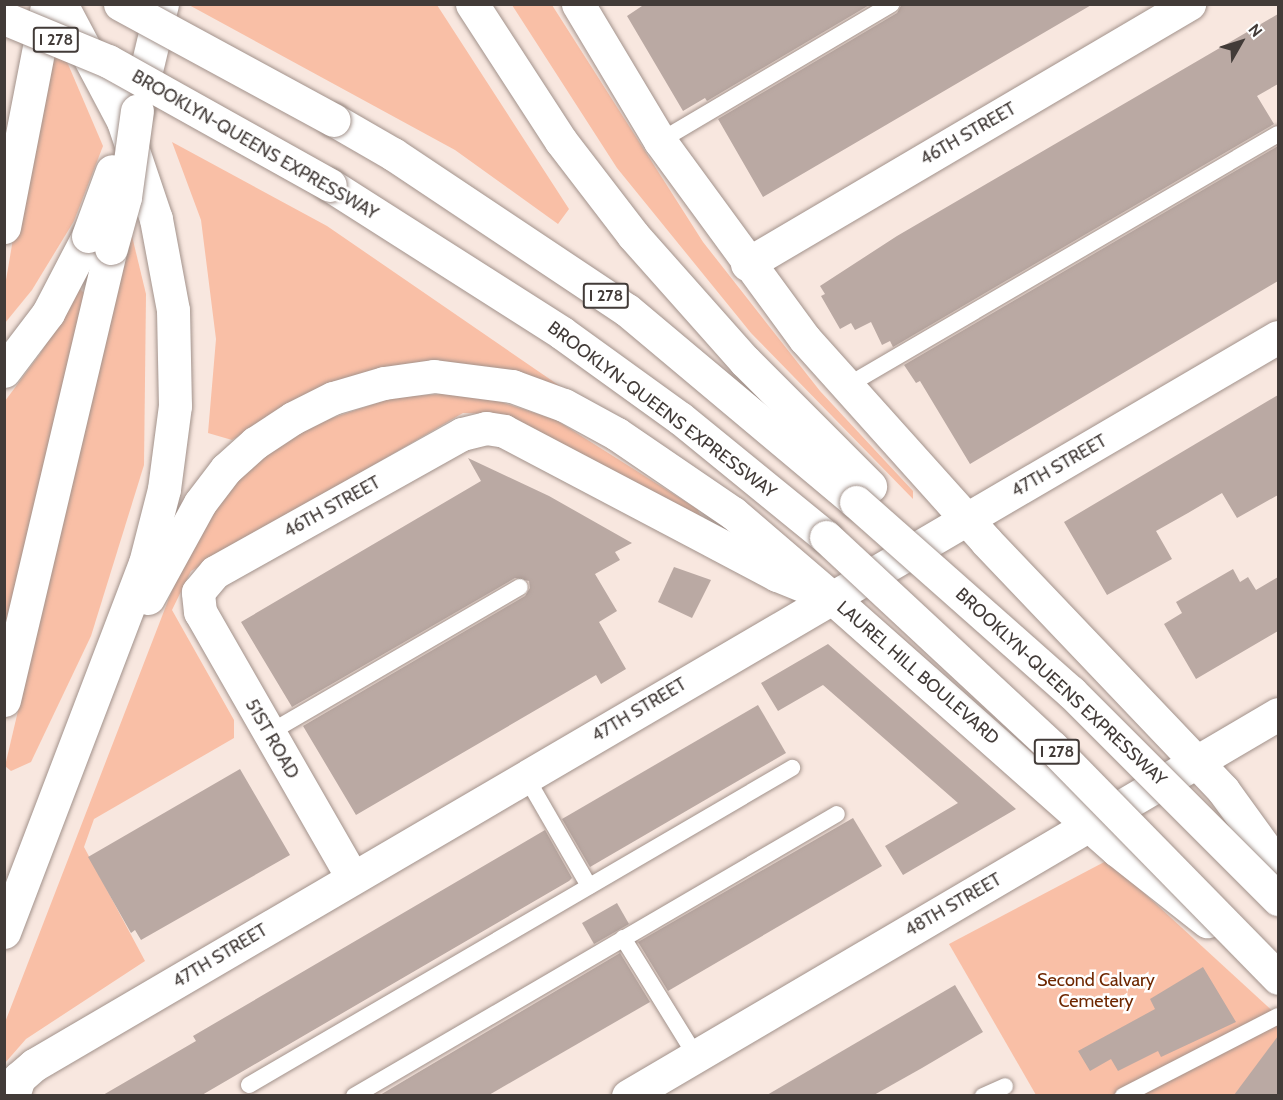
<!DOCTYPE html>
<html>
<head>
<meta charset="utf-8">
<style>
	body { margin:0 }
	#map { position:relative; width:1283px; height:1100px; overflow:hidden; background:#f8e7df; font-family:Cabin,sans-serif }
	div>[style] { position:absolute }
	.green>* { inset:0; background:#f9bfa6 }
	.building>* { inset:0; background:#baa9a3 }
	.roads { filter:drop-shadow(0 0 2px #a2928b) drop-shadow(0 0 2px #a2928b) }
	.lane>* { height:16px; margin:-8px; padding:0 8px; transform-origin:8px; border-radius:8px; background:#fff }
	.street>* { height:33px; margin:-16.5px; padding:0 16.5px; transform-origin:16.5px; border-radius:16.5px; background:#fff }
	.secondary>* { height:33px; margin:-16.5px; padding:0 16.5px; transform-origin:16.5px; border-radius:16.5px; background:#fff }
	.highway>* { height:33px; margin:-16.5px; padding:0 16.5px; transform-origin:16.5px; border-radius:16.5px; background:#fff }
	.bridges { filter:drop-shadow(0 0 2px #a2928b) drop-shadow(0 0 2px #a2928b) }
	.highway-bridge>* { height:33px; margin:-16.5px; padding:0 16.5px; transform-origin:16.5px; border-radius:16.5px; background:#fff }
	span { translate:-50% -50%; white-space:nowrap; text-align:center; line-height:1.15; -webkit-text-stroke:5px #fff; paint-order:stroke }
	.shield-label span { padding:2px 4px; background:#fff; border:2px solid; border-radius:4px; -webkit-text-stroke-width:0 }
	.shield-label { font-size:16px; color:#423b38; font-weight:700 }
	.street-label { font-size:18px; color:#423b38 }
	.park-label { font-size:18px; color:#6e2700 }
	.frame { position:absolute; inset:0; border:6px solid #423b38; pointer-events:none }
	.north { position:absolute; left:1211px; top:12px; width:60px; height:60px; -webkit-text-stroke:4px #fff; paint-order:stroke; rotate:51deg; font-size:16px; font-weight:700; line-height:24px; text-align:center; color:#423b38 }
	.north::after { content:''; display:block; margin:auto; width:21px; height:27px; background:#423b38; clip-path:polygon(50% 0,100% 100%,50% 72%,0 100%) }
</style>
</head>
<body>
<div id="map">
	<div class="green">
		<i style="clip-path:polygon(189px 5px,437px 5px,569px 209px,558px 224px,455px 150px)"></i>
		<i style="clip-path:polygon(512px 5px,552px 5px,703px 242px,820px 391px,913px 491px,913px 499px,751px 333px,617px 168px)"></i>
		<i style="clip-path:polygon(50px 22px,103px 146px,74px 221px,32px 290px,5px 323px,5px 286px)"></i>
		<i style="clip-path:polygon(172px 142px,327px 226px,570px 393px,317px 389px,232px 440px,208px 433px,216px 339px,201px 220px)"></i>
		<i style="clip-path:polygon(131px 232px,146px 294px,144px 465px,91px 636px,31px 762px,11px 771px,5px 766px)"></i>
		<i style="clip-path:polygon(79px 288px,86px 295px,5px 646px,5px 401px,40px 354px)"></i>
		<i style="clip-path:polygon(444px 394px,492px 399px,556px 420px,697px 509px,705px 523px,498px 414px,463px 413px,191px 571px,172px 610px,234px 720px,234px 738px,94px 819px,84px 847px,145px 961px,26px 1039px,5px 1063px,4px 1025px,183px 562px,217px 502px,253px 462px,311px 425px,395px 397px)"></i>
		<i style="clip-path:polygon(1108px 860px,1278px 1016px,1278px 1095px,1036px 1095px,949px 944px)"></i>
	</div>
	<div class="building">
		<i style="clip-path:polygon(645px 4px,871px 4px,707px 101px,705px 98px,683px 111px,627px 16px)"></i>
		<i style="clip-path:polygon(902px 4px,1093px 4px,763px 197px,718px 119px,897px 13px)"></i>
		<i style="clip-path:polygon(1278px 14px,1278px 84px,1257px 96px,1274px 124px,893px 347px,890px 341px,882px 345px,871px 322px,855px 330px,851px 323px,840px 329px,821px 296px,825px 294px,820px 286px,897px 236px)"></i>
		<i style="clip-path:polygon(1278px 146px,1278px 281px,970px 464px,920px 381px,916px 383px,904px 365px)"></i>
		<i style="clip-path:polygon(1278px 395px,1278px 495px,1237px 518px,1222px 493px,1188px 513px,1156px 531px,1172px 559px,1107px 595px,1064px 522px)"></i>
		<i style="clip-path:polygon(468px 458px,549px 496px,632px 543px,615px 552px,620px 560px,595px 574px,617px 611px,599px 622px,626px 669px,601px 684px,596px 675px,356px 815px,303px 726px,525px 596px,530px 588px,529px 581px,515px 578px,292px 707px,241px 622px,481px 481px)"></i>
		<i style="clip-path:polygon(674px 567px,711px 580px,692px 618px,658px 602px)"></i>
		<i style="clip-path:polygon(1233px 569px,1240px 582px,1248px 577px,1256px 590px,1278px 577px,1278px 631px,1196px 679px,1164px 624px,1182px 613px,1176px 602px)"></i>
		<i style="clip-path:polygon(828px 644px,1016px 809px,903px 875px,885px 846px,958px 803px,823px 685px,778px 711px,761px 683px)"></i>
		<i style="clip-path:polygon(758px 705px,786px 753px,590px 867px,562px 819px)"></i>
		<i style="clip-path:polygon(240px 769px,290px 855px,141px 940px,135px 930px,131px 933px,88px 857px)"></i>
		<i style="clip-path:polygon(853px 818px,882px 866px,668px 991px,638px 942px)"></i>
		<i style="clip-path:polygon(545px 830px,572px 878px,569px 881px,202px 1095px,103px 1095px,196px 1041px,193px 1036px)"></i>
		<i style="clip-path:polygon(617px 903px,629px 924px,594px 944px,582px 923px)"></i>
		<i style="clip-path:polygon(620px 953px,650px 1002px,489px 1095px,380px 1095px)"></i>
		<i style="clip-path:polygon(1203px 967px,1236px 1022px,1161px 1057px,1158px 1051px,1118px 1071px,1111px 1059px,1090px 1071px,1078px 1051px,1155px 1009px,1150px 999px)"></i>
		<i style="clip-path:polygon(955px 985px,983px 1032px,922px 1068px,874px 1095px,767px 1095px)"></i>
		<i style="clip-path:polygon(1278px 1036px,1278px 1095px,1234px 1095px)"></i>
	</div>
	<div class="roads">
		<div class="lane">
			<i style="left:660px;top:141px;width:269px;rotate:-30.6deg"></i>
			<i style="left:845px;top:387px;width:501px;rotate:-30.3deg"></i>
			<i style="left:269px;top:733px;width:290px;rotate:-30.2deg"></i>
			<i style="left:526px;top:777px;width:126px;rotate:60deg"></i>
			<i style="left:623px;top:938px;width:139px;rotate:58.3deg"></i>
			<i style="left:249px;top:1085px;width:629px;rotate:-30.28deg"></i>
			<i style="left:354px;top:1096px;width:559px;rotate:-30.28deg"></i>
			<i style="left:983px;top:1096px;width:24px;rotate:-24deg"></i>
			<i style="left:1123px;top:1096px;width:174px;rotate:-27.3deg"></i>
		</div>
		<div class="street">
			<i style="left:747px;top:264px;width:513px;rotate:-30.47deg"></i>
			<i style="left:352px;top:877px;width:305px;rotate:-119.8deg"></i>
			<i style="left:200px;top:612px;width:20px;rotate:-96deg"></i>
			<i style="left:198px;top:592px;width:26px;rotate:-50deg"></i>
			<i style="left:215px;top:572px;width:283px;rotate:-29.2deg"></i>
			<i style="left:462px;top:434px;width:25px;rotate:-14deg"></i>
			<i style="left:486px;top:428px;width:18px;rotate:9deg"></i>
			<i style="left:504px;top:431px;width:309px;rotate:27.8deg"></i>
			<i style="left:777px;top:575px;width:51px;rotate:22deg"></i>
			<i style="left:13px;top:1096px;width:19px;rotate:-72deg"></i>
			<i style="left:19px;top:1078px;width:20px;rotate:-41deg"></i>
			<i style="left:34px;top:1065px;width:1441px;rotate:-30.34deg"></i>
		</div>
		<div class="secondary">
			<i style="left:578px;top:4px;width:160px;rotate:59.1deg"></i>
			<i style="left:660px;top:141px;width:245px;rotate:53.8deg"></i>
			<i style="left:805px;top:339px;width:271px;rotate:48.1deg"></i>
			<i style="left:986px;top:541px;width:344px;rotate:46.4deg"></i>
			<i style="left:1223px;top:790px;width:94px;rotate:54.1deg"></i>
			<i style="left:831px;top:597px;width:382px;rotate:41.5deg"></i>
			<i style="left:1117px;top:850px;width:115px;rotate:38.3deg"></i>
			<i style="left:628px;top:1096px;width:754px;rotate:-30.44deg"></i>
		</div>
		<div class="highway">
			<i style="left:472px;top:4px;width:163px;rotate:57deg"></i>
			<i style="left:561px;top:141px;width:118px;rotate:52.5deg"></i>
			<i style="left:633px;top:235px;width:169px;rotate:48.4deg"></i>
			<i style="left:745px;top:361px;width:177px;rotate:45deg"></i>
			<i style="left:137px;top:108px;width:107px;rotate:-76.5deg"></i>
			<i style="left:334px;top:120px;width:68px;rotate:30deg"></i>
			<i style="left:393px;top:154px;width:281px;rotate:33.7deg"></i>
			<i style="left:627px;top:310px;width:299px;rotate:40deg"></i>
			<i style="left:330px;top:185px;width:275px;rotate:32.5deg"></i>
			<i style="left:562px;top:333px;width:145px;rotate:35.8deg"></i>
			<i style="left:680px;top:418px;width:188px;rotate:39.2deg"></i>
			<i style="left:4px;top:227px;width:225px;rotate:-79deg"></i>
			<i style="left:4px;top:371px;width:73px;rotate:-52.8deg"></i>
			<i style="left:48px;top:313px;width:87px;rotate:-62.5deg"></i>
			<i style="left:148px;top:598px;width:108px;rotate:-61.3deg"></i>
			<i style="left:200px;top:503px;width:43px;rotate:-52.6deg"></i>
			<i style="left:226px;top:469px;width:39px;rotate:-42deg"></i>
			<i style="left:255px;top:443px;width:45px;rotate:-33.3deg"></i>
			<i style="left:293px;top:418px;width:45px;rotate:-26.6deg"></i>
			<i style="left:333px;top:398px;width:53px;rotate:-16.4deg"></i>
			<i style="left:384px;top:383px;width:50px;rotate:-8deg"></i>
			<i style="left:434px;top:376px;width:79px;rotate:7.3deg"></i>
			<i style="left:512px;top:386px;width:55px;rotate:20.1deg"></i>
			<i style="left:564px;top:405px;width:60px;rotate:28.7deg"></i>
			<i style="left:617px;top:434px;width:140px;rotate:34.3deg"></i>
			<i style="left:733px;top:513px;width:129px;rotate:40.6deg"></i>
			<i style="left:4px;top:700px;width:464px;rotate:-76.7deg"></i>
			<i style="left:4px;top:932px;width:395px;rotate:-69.1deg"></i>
			<i style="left:145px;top:563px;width:76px;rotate:-75.6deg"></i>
			<i style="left:164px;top:489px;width:84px;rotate:-82.5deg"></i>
			<i style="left:175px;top:406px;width:96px;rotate:-91.2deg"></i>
			<i style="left:173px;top:310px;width:93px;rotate:-100.6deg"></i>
			<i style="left:156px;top:219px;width:103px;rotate:-108.6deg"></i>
			<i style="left:123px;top:121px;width:132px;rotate:-117.9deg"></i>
		</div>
	</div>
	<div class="bridges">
		<div class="highway-bridge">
			<i style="left:120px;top:4px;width:243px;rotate:28.5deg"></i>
			<i style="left:4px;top:18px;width:113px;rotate:22.5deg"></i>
			<i style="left:108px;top:61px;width:254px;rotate:29.2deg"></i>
			<i style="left:88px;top:236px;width:69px;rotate:-69.7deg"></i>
			<i style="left:111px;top:248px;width:53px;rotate:-74.6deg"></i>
			<i style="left:125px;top:197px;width:87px;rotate:-82.1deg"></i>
			<i style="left:856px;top:502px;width:287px;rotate:41.5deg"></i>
			<i style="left:1071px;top:692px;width:293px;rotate:45deg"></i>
			<i style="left:826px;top:537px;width:309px;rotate:42.9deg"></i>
			<i style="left:1052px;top:747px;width:323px;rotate:45.6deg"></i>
		</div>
	</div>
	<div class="shield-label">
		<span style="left:56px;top:40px">I 278</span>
		<span style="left:606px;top:296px">I 278</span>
		<span style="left:1057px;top:752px">I 278</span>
	</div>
	<div class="street-label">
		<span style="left:968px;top:134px;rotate:-30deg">46TH STREET</span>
		<span style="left:255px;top:145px;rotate:30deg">BROOKLYN-QUEENS EXPRESSWAY</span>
		<span style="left:662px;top:410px;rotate:37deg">BROOKLYN-QUEENS EXPRESSWAY</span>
		<span style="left:1059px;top:466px;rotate:-30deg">47TH STREET</span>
		<span style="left:332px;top:507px;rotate:-29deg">46TH STREET</span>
		<span style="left:918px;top:673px;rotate:41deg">LAUREL HILL BOULEVARD</span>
		<span style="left:1061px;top:687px;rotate:43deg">BROOKLYN-QUEENS EXPRESSWAY</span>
		<span style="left:639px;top:710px;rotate:-31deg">47TH STREET</span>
		<span style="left:272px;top:739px;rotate:60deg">51ST ROAD</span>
		<span style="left:953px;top:905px;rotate:-30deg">48TH STREET</span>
		<span style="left:220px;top:956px;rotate:-31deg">47TH STREET</span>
	</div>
	<div class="park-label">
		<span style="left:1096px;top:991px">Second Calvary<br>Cemetery</span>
	</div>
	<div class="frame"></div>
	<div class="north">N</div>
</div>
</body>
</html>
